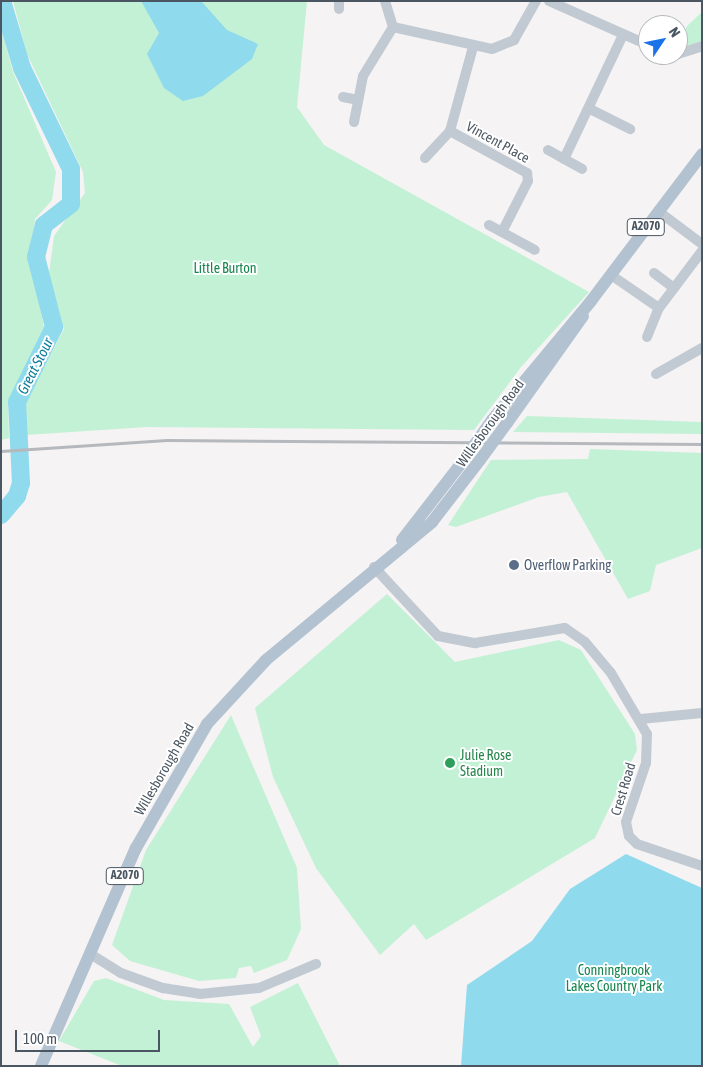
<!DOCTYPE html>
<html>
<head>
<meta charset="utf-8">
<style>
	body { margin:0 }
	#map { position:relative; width:703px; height:1067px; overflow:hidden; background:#f5f3f3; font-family:"Asap Condensed",sans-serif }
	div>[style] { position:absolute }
	.green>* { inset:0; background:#c3f1d5 }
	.water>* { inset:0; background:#90daee }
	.river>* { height:18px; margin:-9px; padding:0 9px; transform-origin:9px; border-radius:9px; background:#90daee }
	.minor>* { height:10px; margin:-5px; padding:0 5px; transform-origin:5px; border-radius:5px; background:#c1cad2 }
	.major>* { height:12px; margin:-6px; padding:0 6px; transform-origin:6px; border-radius:6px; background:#b3c2d1 }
	.rail>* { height:3px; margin:-1.5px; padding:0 1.5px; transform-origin:1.5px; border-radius:1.5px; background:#b5b8bd }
	.major-bridge>* { height:12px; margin:-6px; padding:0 6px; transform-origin:6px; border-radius:6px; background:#b3c2d1 }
	.dots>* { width:14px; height:14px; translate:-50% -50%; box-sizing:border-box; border:2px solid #fff; border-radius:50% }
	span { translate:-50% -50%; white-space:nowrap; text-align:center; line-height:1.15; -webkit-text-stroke:4px #fff; paint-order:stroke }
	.shield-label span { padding:1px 4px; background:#fff; border:1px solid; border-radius:4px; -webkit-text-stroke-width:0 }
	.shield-label { font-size:12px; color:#4a5661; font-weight:700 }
	.street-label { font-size:14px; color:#4a5661 }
	.park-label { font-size:14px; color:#17864f }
	.service-label { font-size:14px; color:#4e5e75 }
	.left { translate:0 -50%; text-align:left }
	.leisure-label { font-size:14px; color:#27864d }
	.water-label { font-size:15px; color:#0c7c9b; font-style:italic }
	.frame { position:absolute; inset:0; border:2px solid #4a5661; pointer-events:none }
	.north { position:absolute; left:638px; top:15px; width:50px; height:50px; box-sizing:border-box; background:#fff; border:1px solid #b7bbc0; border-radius:50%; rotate:56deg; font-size:14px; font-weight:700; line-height:20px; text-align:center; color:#4a5661 }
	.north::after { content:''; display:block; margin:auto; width:18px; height:22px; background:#1a73e8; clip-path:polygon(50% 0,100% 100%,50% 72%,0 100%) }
	.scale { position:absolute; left:15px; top:1030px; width:145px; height:22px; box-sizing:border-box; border:2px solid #4a5661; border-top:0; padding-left:6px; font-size:15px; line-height:18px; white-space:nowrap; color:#4a5661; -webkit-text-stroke:4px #fff; paint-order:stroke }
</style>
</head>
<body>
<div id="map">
	<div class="green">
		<i style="clip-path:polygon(13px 1px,307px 1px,297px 107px,324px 145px,589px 292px,521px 367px,474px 430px,147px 427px,26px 435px,24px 405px,64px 329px,48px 281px,54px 236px,85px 193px,83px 172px,27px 54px)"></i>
		<i style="clip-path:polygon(702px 12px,702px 41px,678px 49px,687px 26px)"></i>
		<i style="clip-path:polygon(1px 29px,13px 72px,56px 172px,52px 200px,35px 219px,31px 260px,45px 333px,8px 404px,9px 438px,1px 440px)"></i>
		<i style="clip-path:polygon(527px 416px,702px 422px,702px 434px,513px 432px)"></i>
		<i style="clip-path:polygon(590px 449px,702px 453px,702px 548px,656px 565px,650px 591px,628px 599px,567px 492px,539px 497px,456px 527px,448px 525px,491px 460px,588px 459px)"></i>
		<i style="clip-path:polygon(387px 594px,455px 662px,559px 640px,581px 650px,635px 734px,637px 750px,595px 838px,426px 940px,414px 924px,380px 955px,316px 868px,273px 777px,255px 708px)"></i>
		<i style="clip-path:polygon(231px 715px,297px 868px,301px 929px,287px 960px,254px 973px,251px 966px,239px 968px,236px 978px,199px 981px,130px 961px,112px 945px,146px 850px)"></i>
		<i style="clip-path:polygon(106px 978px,164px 1000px,229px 1004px,253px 1047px,261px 1036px,250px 1007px,298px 983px,340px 1066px,122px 1066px,59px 1041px,94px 981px)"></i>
	</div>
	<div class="water">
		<i style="clip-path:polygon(141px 1px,201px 1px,227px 30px,258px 44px,252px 59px,203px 96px,183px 101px,164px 88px,147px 54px,159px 33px)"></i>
		<i style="clip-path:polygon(626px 854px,702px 888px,702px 1066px,461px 1066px,467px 985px,532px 941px,570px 889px)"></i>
	</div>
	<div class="river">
		<i style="left:1px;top:515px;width:25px;rotate:-50deg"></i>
		<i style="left:17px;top:496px;width:14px;rotate:-73deg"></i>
		<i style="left:21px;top:483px;width:81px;rotate:-92.8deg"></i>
		<i style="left:17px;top:402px;width:84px;rotate:-63.7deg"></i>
		<i style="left:54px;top:327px;width:72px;rotate:-104.4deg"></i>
		<i style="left:36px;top:257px;width:33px;rotate:-76deg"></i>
		<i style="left:44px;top:225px;width:34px;rotate:-38deg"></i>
		<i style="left:71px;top:204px;width:35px;rotate:-90deg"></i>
		<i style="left:71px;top:169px;width:112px;rotate:-115.9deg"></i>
		<i style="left:22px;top:68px;width:70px;rotate:-106.6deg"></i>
	</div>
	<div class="minor">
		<i style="left:385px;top:1px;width:27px;rotate:73deg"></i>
		<i style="left:393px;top:27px;width:101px;rotate:12.5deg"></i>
		<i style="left:492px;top:49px;width:24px;rotate:-22deg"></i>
		<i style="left:514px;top:40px;width:45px;rotate:-60.6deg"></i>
		<i style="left:549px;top:1px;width:108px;rotate:24deg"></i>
		<i style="left:339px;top:9px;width:8px;rotate:-90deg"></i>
		<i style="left:678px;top:54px;width:25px;rotate:-18deg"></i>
		<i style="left:343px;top:97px;width:15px;rotate:11deg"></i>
		<i style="left:590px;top:109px;width:45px;rotate:26.6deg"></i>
		<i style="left:354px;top:122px;width:47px;rotate:-78.9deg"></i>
		<i style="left:363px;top:76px;width:57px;rotate:-58.5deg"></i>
		<i style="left:450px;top:131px;width:88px;rotate:28.6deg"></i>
		<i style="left:527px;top:173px;width:8px;rotate:83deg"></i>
		<i style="left:528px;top:181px;width:57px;rotate:117deg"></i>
		<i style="left:548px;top:150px;width:39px;rotate:29deg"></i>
		<i style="left:425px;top:158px;width:37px;rotate:-47deg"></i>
		<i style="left:450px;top:131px;width:87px;rotate:-74.7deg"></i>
		<i style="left:564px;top:159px;width:135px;rotate:-64.6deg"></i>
		<i style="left:658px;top:211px;width:55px;rotate:36.9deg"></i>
		<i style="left:489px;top:225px;width:52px;rotate:28.5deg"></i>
		<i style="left:654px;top:273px;width:25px;rotate:37deg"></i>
		<i style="left:611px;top:275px;width:58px;rotate:34.5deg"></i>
		<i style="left:647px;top:337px;width:31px;rotate:-68deg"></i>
		<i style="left:659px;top:308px;width:71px;rotate:-53deg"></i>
		<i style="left:656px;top:374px;width:53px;rotate:-29.5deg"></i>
		<i style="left:374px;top:567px;width:94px;rotate:47.2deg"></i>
		<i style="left:438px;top:636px;width:38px;rotate:11deg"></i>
		<i style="left:475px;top:643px;width:91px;rotate:-9.5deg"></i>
		<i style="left:565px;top:628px;width:24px;rotate:35deg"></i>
		<i style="left:585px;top:642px;width:40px;rotate:50deg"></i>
		<i style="left:611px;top:673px;width:71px;rotate:59.5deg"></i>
		<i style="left:647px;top:734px;width:29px;rotate:92deg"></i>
		<i style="left:646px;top:763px;width:62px;rotate:108.7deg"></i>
		<i style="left:626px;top:822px;width:14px;rotate:78deg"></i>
		<i style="left:629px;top:836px;width:11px;rotate:45deg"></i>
		<i style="left:637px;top:844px;width:69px;rotate:18.7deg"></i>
		<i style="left:641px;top:719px;width:61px;rotate:-5.6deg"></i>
		<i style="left:92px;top:955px;width:34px;rotate:32deg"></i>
		<i style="left:121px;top:973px;width:45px;rotate:19.7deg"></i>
		<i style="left:163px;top:988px;width:37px;rotate:9deg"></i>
		<i style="left:200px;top:994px;width:59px;rotate:-5.8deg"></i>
		<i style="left:259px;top:988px;width:62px;rotate:-22.8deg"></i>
	</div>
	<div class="major">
		<i style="left:492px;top:420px;width:155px;rotate:-50.2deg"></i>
		<i style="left:591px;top:301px;width:184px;rotate:-52.9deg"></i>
		<i style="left:507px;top:423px;width:131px;rotate:-54.6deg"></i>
		<i style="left:402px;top:540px;width:100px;rotate:-52.3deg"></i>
		<i style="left:41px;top:1066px;width:238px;rotate:-66.5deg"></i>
		<i style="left:136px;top:848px;width:143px;rotate:-60.2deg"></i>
		<i style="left:207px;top:724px;width:87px;rotate:-47.3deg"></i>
		<i style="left:266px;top:660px;width:216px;rotate:-39.7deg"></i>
		<i style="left:432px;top:522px;width:78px;rotate:-52.3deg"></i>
	</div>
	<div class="rail">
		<i style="left:1px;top:451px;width:166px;rotate:-3.8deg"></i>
		<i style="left:167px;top:440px;width:535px;rotate:0.43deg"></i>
	</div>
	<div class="major-bridge">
		<i style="left:480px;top:460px;width:46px;rotate:-53.9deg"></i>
		<i style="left:463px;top:461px;width:50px;rotate:-54.7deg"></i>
	</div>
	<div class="dots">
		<i style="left:514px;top:565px;background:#5c6f8a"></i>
		<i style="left:450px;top:763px;background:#2e9e5b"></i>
	</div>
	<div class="shield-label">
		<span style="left:646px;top:227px">A2070</span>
		<span style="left:125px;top:876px">A2070</span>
	</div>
	<div class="street-label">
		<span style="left:498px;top:142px;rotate:29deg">Vincent Place</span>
		<span style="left:490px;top:423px;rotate:-54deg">Willesborough Road</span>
		<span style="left:164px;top:769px;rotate:-60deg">Willesborough Road</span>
		<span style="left:623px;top:789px;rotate:-73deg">Crest Road</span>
	</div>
	<div class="park-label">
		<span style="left:225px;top:268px">Little Burton</span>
		<span style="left:614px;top:978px">Conningbrook<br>Lakes Country Park</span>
	</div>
	<div class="service-label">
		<span class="left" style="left:524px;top:565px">Overflow Parking</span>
	</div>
	<div class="leisure-label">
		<span class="left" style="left:460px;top:763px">Julie Rose<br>Stadium</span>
	</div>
	<div class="water-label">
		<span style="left:35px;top:366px;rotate:-63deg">Great Stour</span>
	</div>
	<div class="frame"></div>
	<div class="north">N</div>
	<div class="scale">100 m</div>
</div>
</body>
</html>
